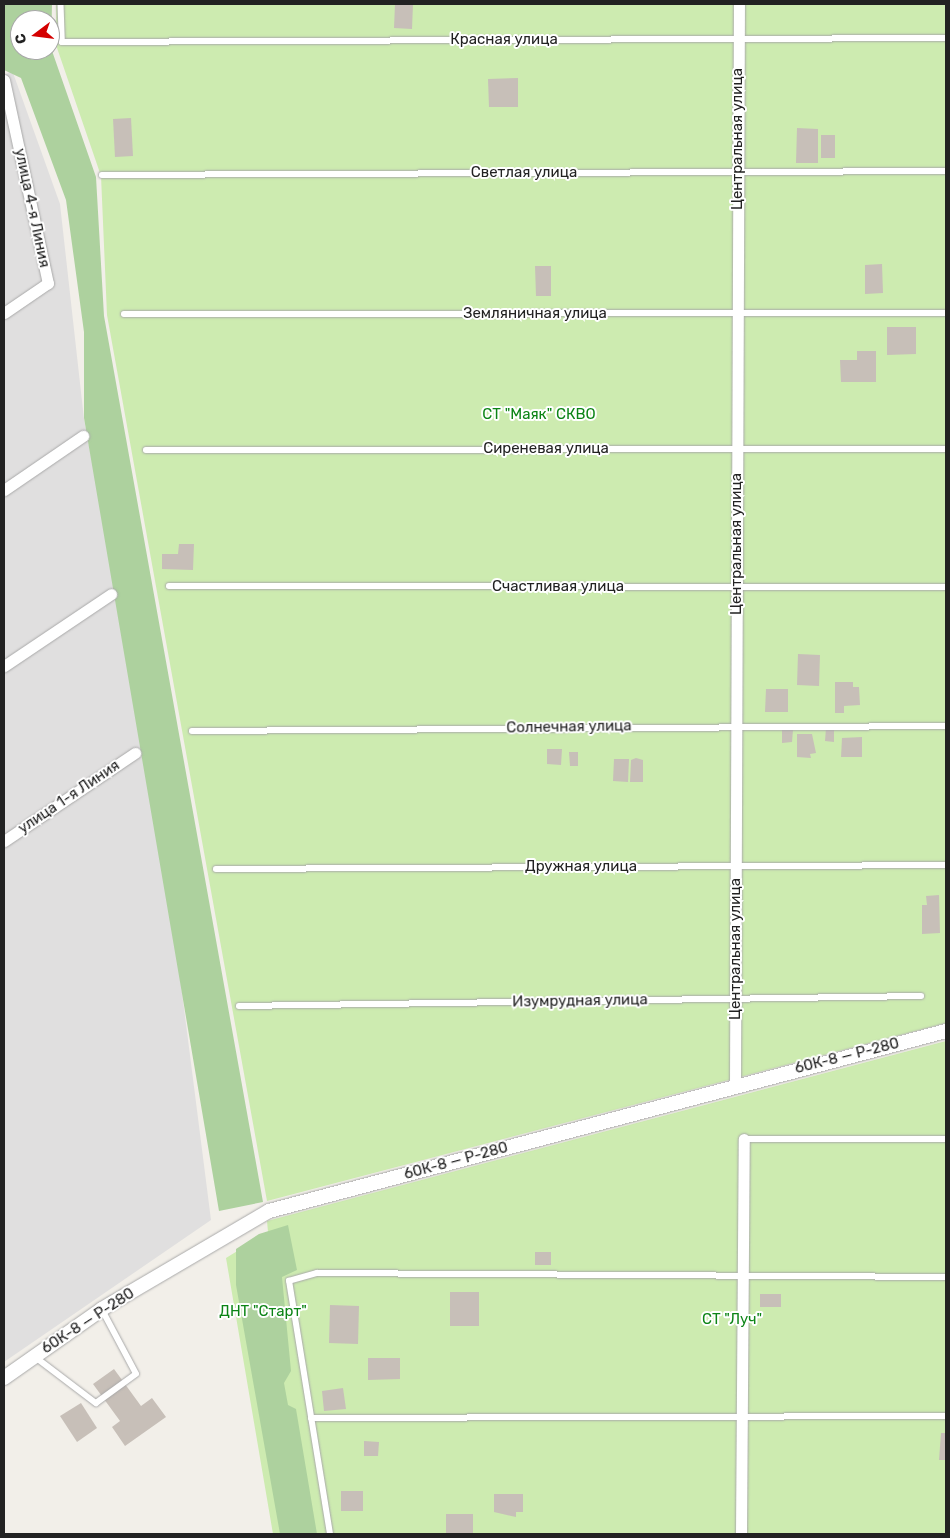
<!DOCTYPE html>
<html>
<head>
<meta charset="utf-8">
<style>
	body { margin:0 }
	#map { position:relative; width:950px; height:1538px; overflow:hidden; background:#f2efe9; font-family:Rubik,sans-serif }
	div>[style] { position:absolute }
	.residential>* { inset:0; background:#e0dfdf }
	.grass>* { inset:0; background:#cdebb0 }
	.forest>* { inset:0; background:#add19e }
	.building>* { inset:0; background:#c7bfb8 }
	.roads { filter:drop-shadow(0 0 1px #a9a9a9) drop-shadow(0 0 1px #a9a9a9) }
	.service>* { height:5.5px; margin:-2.75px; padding:0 2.75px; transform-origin:2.75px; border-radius:2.75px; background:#fff }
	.minor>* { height:11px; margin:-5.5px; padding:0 5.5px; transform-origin:5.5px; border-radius:5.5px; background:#fff }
	.tertiary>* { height:14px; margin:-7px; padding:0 7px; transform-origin:7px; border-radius:7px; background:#fff }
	span { translate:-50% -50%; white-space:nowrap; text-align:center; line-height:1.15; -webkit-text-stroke:4px #fff; paint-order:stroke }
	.street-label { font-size:15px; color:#222 }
	.park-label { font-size:15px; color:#0c8416 }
	.frame { position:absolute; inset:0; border:5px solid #222; pointer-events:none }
	.north { position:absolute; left:10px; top:10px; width:50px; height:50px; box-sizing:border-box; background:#fff; border:1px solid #a7a7a7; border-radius:50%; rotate:255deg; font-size:14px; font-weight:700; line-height:20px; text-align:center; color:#222 }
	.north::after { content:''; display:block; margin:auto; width:18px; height:22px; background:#d40000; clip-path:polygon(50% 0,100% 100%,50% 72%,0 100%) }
</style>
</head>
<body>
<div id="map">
	<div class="residential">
		<i style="clip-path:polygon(12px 70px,60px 204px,84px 419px,160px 820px,211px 1220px,4px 1362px,4px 76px)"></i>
	</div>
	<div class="grass">
		<i style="clip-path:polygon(56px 4px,946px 4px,946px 1023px,267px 1201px,107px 315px,101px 176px,56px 45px)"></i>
		<i style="clip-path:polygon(946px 1041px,946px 1534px,273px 1534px,226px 1258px,268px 1232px,267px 1221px)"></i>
	</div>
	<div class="forest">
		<i style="clip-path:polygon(evenodd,4px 4px,52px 4px,51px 48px,96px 177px,104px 316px,263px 1202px,219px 1211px,84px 418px,84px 332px,66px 200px,21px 78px,4px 70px,4px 4px,20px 20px,50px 20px,50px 50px,20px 50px,20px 20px)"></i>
		<i style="clip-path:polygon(288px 1225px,297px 1270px,282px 1277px,291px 1371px,284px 1383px,288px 1405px,296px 1409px,317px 1534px,280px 1534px,236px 1285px,236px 1249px,259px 1234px)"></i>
	</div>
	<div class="building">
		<i style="clip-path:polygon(395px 4px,413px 4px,412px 29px,394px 28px)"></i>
		<i style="clip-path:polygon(518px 78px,518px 107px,489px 107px,488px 79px)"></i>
		<i style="clip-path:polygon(131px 118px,133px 156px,115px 157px,113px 119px)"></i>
		<i style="clip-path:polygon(797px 128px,818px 129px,818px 163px,796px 163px)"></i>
		<i style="clip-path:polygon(821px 135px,835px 135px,835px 158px,821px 158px)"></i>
		<i style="clip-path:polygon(882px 264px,883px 293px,865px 294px,865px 265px)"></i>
		<i style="clip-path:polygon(535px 266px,551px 266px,551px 296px,536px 296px)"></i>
		<i style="clip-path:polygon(887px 327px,916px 327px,916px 354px,887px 355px)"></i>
		<i style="clip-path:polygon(857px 351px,876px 351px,876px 382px,841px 382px,840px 360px,857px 360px)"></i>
		<i style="clip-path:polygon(179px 544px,194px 544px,193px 570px,162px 569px,162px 554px,178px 554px)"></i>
		<i style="clip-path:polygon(798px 654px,820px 655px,819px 686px,797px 685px)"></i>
		<i style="clip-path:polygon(835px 682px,853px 682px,853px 687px,859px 687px,860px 705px,844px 706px,844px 713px,835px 713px)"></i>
		<i style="clip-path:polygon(766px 689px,788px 689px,788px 712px,765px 712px)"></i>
		<i style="clip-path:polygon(826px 728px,834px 729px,834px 742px,825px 741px)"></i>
		<i style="clip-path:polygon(782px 730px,793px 730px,792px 742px,782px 743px)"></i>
		<i style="clip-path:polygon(797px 734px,812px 734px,816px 753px,810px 754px,811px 758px,797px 757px)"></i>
		<i style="clip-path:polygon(862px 737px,862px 757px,841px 757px,842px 738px)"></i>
		<i style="clip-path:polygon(547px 749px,562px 749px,561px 765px,547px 764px)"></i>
		<i style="clip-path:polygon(569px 752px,578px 752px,578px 766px,570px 766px)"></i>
		<i style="clip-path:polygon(636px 758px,643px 760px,643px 782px,630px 782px,631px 760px)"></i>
		<i style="clip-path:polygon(614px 759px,629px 759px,628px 782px,613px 781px)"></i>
		<i style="clip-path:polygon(939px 895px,940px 933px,922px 934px,922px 905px,927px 905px,926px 896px)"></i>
		<i style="clip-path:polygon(535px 1252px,551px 1252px,551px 1265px,535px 1265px)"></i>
		<i style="clip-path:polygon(450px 1292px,479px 1292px,479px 1326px,450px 1326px)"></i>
		<i style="clip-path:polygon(760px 1294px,781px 1294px,781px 1307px,760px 1307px)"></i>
		<i style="clip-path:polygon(330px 1305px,359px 1306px,358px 1344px,329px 1343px)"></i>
		<i style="clip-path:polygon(368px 1358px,400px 1358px,400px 1379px,368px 1380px)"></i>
		<i style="clip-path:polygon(114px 1369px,141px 1406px,152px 1398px,166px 1417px,125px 1446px,112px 1427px,120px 1421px,93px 1384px)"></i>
		<i style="clip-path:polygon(343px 1388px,346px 1409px,324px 1411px,322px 1391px)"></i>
		<i style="clip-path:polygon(81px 1403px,97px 1428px,77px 1442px,60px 1416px)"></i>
		<i style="clip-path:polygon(941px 1433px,946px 1433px,946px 1460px,939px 1460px)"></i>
		<i style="clip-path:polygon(364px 1441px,379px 1442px,378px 1456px,364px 1456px)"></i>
		<i style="clip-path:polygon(341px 1491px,363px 1491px,363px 1511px,341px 1511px)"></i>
		<i style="clip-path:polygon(494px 1494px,523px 1494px,523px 1512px,516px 1512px,516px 1517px,494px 1512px)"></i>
		<i style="clip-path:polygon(446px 1514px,473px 1514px,473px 1534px,446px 1534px)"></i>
	</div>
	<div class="roads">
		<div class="service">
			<i style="left:61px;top:4px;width:38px;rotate:88deg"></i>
			<i style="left:62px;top:42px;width:884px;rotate:-0.26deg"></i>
			<i style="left:102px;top:175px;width:844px;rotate:-0.27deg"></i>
			<i style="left:124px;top:314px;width:822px;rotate:-0.07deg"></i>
			<i style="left:146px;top:450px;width:800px;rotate:-0.07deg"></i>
			<i style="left:169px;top:586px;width:777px;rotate:0.07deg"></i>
			<i style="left:192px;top:731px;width:754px;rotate:-0.38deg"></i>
			<i style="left:216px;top:869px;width:730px;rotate:-0.31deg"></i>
			<i style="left:239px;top:1006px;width:682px;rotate:-0.84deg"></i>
			<i style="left:744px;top:1139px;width:202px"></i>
			<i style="left:34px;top:1356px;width:78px;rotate:37.2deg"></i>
			<i style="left:96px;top:1403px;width:49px;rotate:-35.9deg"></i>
			<i style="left:136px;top:1374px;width:72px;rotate:-118deg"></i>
			<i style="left:311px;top:1418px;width:635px;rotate:-0.18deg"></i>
			<i style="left:330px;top:1534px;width:256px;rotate:-99.2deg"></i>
			<i style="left:289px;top:1281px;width:29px;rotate:-16deg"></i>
			<i style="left:317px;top:1273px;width:629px;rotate:0.36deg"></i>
		</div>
		<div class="minor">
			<i style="left:4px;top:80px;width:208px;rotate:77.8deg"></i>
			<i style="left:48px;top:283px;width:53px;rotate:145.7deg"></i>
			<i style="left:4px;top:490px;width:96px;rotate:-34.4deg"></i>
			<i style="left:4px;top:666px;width:129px;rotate:-33.9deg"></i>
			<i style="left:4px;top:841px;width:158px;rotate:-33.9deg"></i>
			<i style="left:735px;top:1085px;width:1081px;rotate:-89.79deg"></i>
			<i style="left:741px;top:1534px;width:395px;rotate:-89.6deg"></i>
		</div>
		<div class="tertiary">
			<i style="left:4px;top:1378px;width:120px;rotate:-35.1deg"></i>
			<i style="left:102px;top:1309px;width:194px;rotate:-30.4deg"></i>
			<i style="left:269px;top:1211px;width:701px;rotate:-14.89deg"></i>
		</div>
	</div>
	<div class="street-label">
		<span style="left:504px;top:40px">Красная улица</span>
		<span style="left:738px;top:139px;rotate:-90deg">Центральная улица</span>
		<span style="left:524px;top:173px">Светлая улица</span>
		<span style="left:32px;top:208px;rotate:78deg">улица 4-я Линия</span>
		<span style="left:535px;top:314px">Земляничная улица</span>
		<span style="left:546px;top:449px">Сиреневая улица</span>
		<span style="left:737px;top:544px;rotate:-90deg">Центральная улица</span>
		<span style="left:558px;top:587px">Счастливая улица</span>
		<span style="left:569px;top:727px;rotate:-1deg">Солнечная улица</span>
		<span style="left:69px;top:797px;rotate:-34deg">улица 1-я Линия</span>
		<span style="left:581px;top:867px">Дружная улица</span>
		<span style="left:736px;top:949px;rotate:-90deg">Центральная улица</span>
		<span style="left:580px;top:1001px;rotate:-1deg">Изумрудная улица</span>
		<span style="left:847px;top:1056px;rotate:-14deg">60К-8 — Р-280</span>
		<span style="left:456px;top:1161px;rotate:-15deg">60К-8 — Р-280</span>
		<span style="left:88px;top:1321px;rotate:-33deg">60К-8 — Р-280</span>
	</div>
	<div class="park-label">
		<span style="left:539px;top:415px">СТ "Маяк" СКВО</span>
		<span style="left:263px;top:1312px">ДНТ "Старт"</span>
		<span style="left:732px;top:1320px">СТ "Луч"</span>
	</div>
	<div class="frame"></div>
	<div class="north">С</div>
</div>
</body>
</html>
